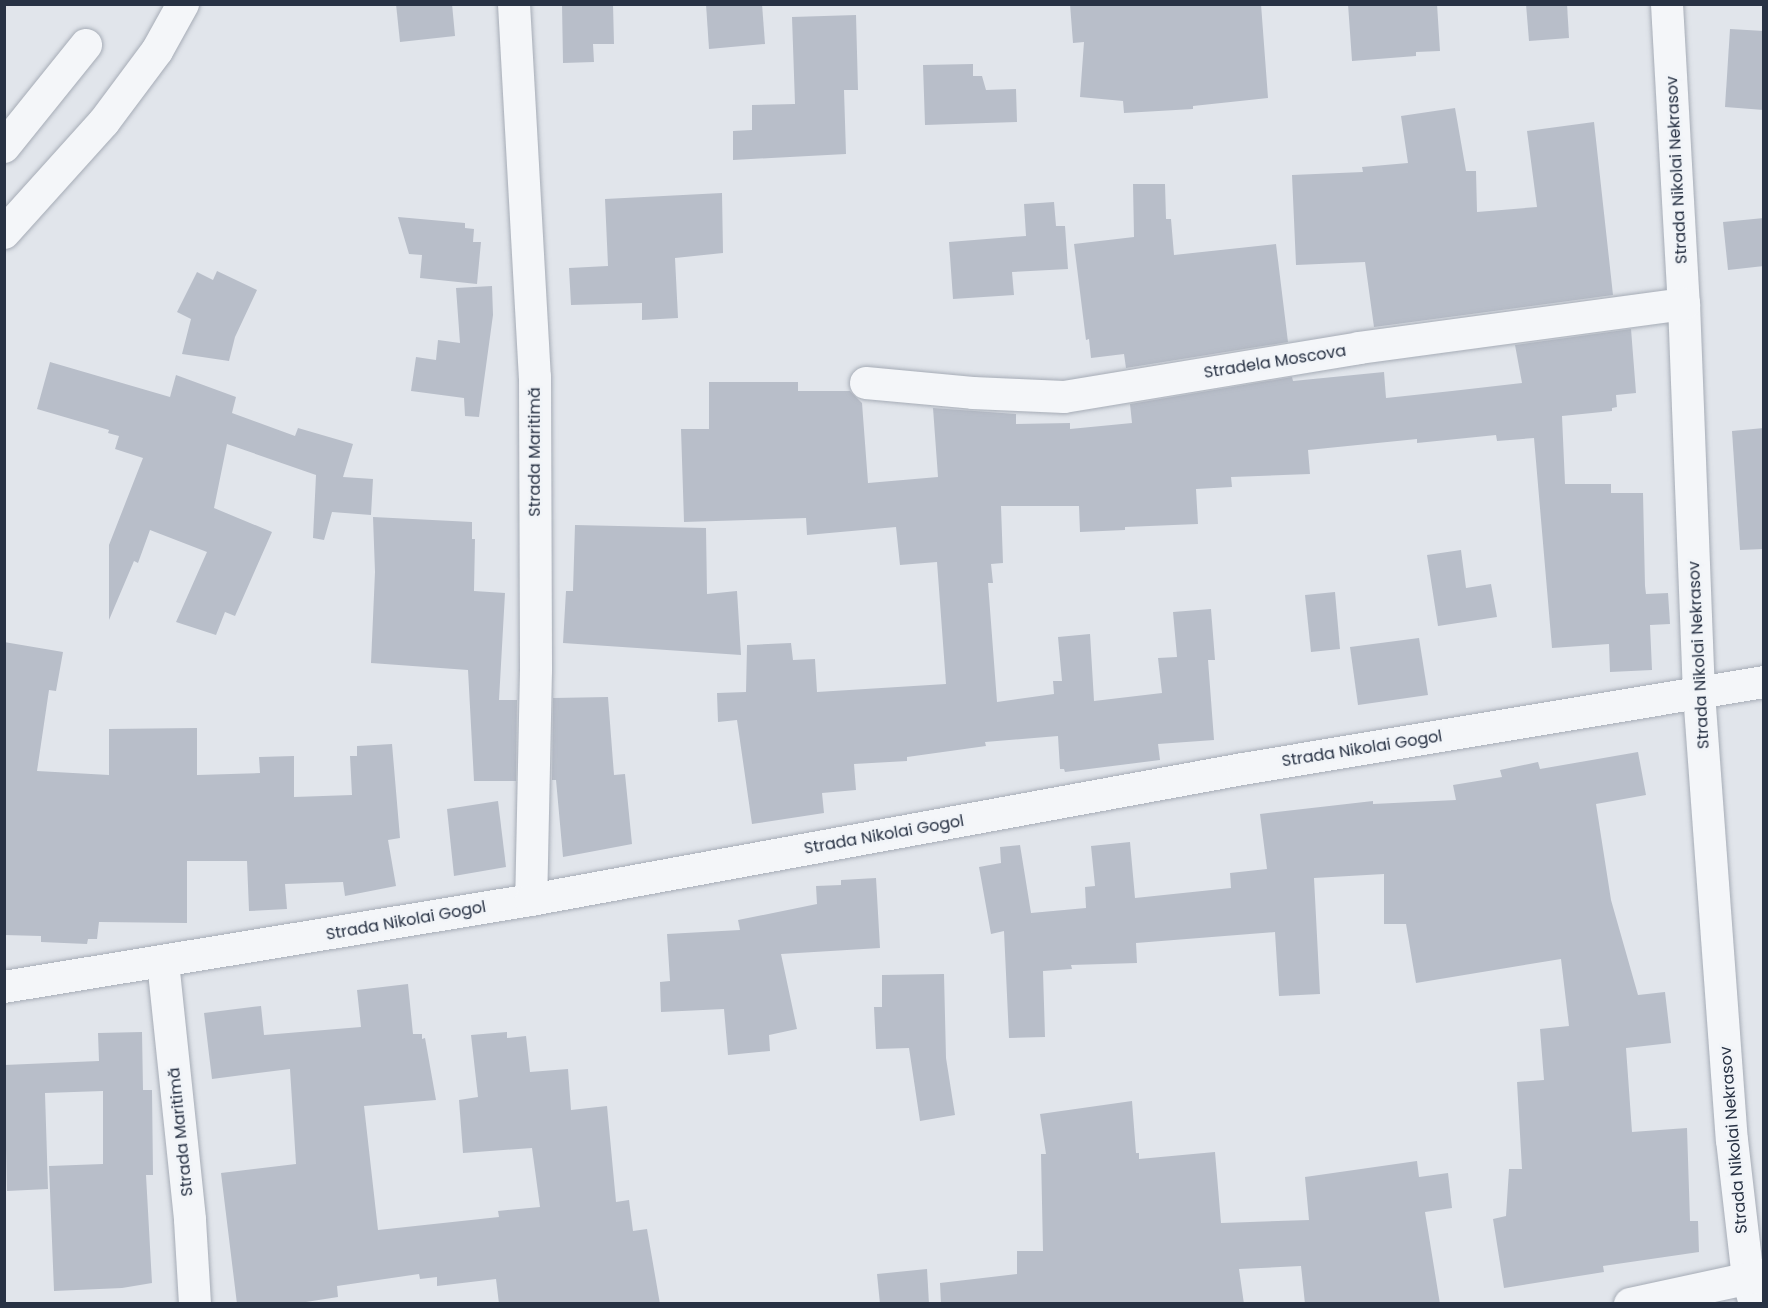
<!DOCTYPE html>
<html>
<head>
<meta charset="utf-8">
<style>
	body { margin:0 }
	#map { position:relative; width:1768px; height:1308px; overflow:hidden; background:#e1e5eb; font-family:Poppins,sans-serif }
	div>[style] { position:absolute }
	.building>* { inset:0; background:#b8bec9 }
	.roads { filter:drop-shadow(0 0 2px #a6acb6) drop-shadow(0 0 2px #a6acb6) }
	.street>* { height:32px; margin:-16px; padding:0 16px; transform-origin:16px; border-radius:16px; background:#f4f6f9 }
	span { translate:-50% -50%; white-space:nowrap; text-align:center; line-height:1.15; -webkit-text-stroke:5px #f1f4f8; paint-order:stroke }
	.street-label { font-size:16px; color:#283244 }
	.frame { position:absolute; inset:0; border:6px solid #283244; pointer-events:none }
</style>
</head>
<body>
<div id="map">
	<div class="building">
		<i style="clip-path:polygon(396px 4px,452px 4px,455px 36px,400px 42px)"></i>
		<i style="clip-path:polygon(562px 4px,613px 4px,614px 44px,593px 44px,594px 62px,563px 63px)"></i>
		<i style="clip-path:polygon(706px 4px,762px 4px,765px 44px,709px 49px)"></i>
		<i style="clip-path:polygon(1070px 4px,1261px 4px,1268px 98px,1193px 106px,1193px 109px,1124px 113px,1123px 101px,1080px 97px,1084px 42px,1073px 43px)"></i>
		<i style="clip-path:polygon(1348px 4px,1437px 4px,1440px 51px,1416px 52px,1416px 56px,1352px 61px)"></i>
		<i style="clip-path:polygon(1526px 4px,1567px 4px,1569px 38px,1529px 41px)"></i>
		<i style="clip-path:polygon(856px 15px,858px 90px,844px 90px,846px 154px,733px 160px,733px 131px,752px 130px,752px 105px,795px 104px,792px 17px)"></i>
		<i style="clip-path:polygon(1730px 29px,1764px 31px,1764px 110px,1725px 107px)"></i>
		<i style="clip-path:polygon(973px 64px,973px 76px,982px 76px,986px 90px,1016px 89px,1017px 122px,925px 125px,923px 65px)"></i>
		<i style="clip-path:polygon(1455px 108px,1466px 171px,1476px 171px,1477px 212px,1537px 207px,1527px 131px,1594px 122px,1613px 295px,1374px 327px,1365px 262px,1296px 265px,1292px 175px,1363px 172px,1362px 167px,1408px 163px,1401px 116px)"></i>
		<i style="clip-path:polygon(1133px 184px,1165px 184px,1166px 219px,1171px 219px,1174px 255px,1276px 244px,1288px 342px,1126px 368px,1124px 354px,1091px 358px,1089px 339px,1086px 340px,1074px 244px,1134px 237px)"></i>
		<i style="clip-path:polygon(722px 193px,723px 253px,675px 258px,678px 318px,642px 320px,642px 303px,571px 305px,569px 268px,608px 266px,605px 199px)"></i>
		<i style="clip-path:polygon(1054px 202px,1056px 226px,1065px 226px,1068px 269px,1012px 272px,1014px 295px,953px 299px,949px 242px,1026px 236px,1024px 204px)"></i>
		<i style="clip-path:polygon(398px 217px,465px 223px,465px 228px,474px 229px,473px 242px,481px 242px,477px 284px,420px 278px,422px 255px,409px 254px)"></i>
		<i style="clip-path:polygon(1764px 218px,1764px 266px,1728px 270px,1723px 222px)"></i>
		<i style="clip-path:polygon(217px 271px,257px 290px,235px 337px,229px 361px,182px 354px,191px 319px,177px 312px,197px 272px,213px 280px)"></i>
		<i style="clip-path:polygon(492px 286px,493px 315px,479px 417px,465px 416px,464px 398px,411px 391px,416px 357px,436px 360px,438px 340px,460px 343px,456px 288px)"></i>
		<i style="clip-path:polygon(1631px 329px,1636px 393px,1616px 395px,1617px 407px,1612px 408px,1612px 411px,1562px 416px,1565px 484px,1611px 484px,1611px 493px,1643px 493px,1645px 586px,1646px 594px,1668px 593px,1670px 624px,1650px 625px,1652px 670px,1610px 672px,1609px 644px,1552px 648px,1534px 438px,1497px 441px,1496px 435px,1417px 443px,1417px 439px,1308px 450px,1310px 474px,1231px 477px,1232px 487px,1196px 489px,1198px 524px,1125px 527px,1125px 530px,1080px 532px,1079px 506px,1001px 506px,1003px 563px,991px 564px,993px 583px,988px 583px,997px 702px,1054px 694px,1053px 681px,1062px 681px,1058px 637px,1090px 634px,1094px 701px,1162px 693px,1158px 658px,1177px 657px,1173px 612px,1211px 609px,1215px 660px,1208px 660px,1214px 740px,1158px 744px,1160px 760px,1065px 772px,1064px 769px,1060px 769px,1058px 736px,985px 742px,986px 746px,907px 757px,907px 761px,854px 764px,856px 790px,822px 793px,824px 813px,752px 824px,737px 720px,718px 722px,717px 693px,746px 692px,747px 645px,791px 643px,793px 660px,815px 659px,817px 692px,946px 684px,937px 562px,900px 565px,896px 527px,807px 535px,806px 518px,684px 522px,681px 429px,709px 429px,709px 382px,798px 382px,798px 391px,850px 391px,862px 403px,868px 483px,938px 477px,933px 408px,1016px 414px,1016px 424px,1070px 423px,1070px 429px,1132px 423px,1130px 404px,1292px 377px,1293px 381px,1384px 372px,1386px 398px,1452px 391px,1522px 383px,1515px 345px)"></i>
		<i style="clip-path:polygon(50px 362px,170px 397px,176px 375px,236px 397px,232px 413px,295px 436px,298px 428px,353px 444px,343px 477px,373px 479px,371px 515px,332px 512px,324px 540px,313px 538px,316px 475px,227px 444px,214px 508px,272px 532px,235px 616px,225px 612px,216px 635px,176px 622px,207px 552px,150px 530px,138px 563px,134px 561px,109px 620px,109px 545px,143px 458px,115px 449px,119px 436px,108px 433px,109px 430px,37px 409px)"></i>
		<i style="clip-path:polygon(1764px 428px,1764px 549px,1740px 550px,1732px 431px)"></i>
		<i style="clip-path:polygon(373px 517px,472px 522px,472px 539px,475px 539px,474px 591px,505px 593px,499px 700px,517px 700px,516px 781px,474px 781px,468px 670px,371px 663px,375px 572px)"></i>
		<i style="clip-path:polygon(575px 525px,706px 528px,707px 594px,737px 591px,741px 655px,563px 643px,566px 591px,573px 591px)"></i>
		<i style="clip-path:polygon(1461px 550px,1466px 588px,1491px 584px,1497px 617px,1438px 626px,1427px 555px)"></i>
		<i style="clip-path:polygon(1335px 592px,1340px 649px,1311px 652px,1305px 595px)"></i>
		<i style="clip-path:polygon(1419px 638px,1428px 695px,1358px 705px,1350px 647px)"></i>
		<i style="clip-path:polygon(4px 642px,63px 652px,56px 691px,49px 690px,37px 771px,109px 775px,109px 729px,197px 728px,197px 775px,260px 773px,259px 757px,294px 756px,294px 797px,352px 795px,350px 756px,357px 756px,357px 746px,392px 744px,400px 838px,388px 840px,396px 886px,345px 896px,343px 882px,285px 884px,287px 909px,249px 911px,247px 861px,187px 861px,187px 923px,99px 922px,97px 939px,88px 939px,87px 944px,41px 942px,41px 936px,4px 935px)"></i>
		<i style="clip-path:polygon(608px 697px,614px 775px,625px 774px,632px 844px,563px 857px,556px 780px,552px 780px,553px 698px)"></i>
		<i style="clip-path:polygon(1638px 752px,1646px 795px,1596px 804px,1611px 900px,1638px 995px,1665px 992px,1671px 1043px,1626px 1048px,1632px 1132px,1687px 1128px,1690px 1221px,1698px 1221px,1699px 1252px,1603px 1266px,1604px 1272px,1504px 1288px,1493px 1219px,1506px 1216px,1509px 1169px,1522px 1169px,1517px 1082px,1544px 1080px,1540px 1029px,1569px 1026px,1561px 959px,1416px 983px,1406px 924px,1384px 924px,1384px 874px,1314px 878px,1320px 994px,1279px 996px,1275px 932px,1136px 943px,1137px 963px,1071px 965px,1072px 969px,1043px 971px,1045px 1037px,1009px 1038px,1004px 931px,991px 934px,979px 867px,1001px 863px,1000px 847px,1020px 845px,1031px 913px,1086px 908px,1085px 887px,1095px 886px,1091px 846px,1130px 842px,1135px 898px,1231px 888px,1230px 873px,1267px 869px,1260px 814px,1373px 801px,1373px 804px,1456px 800px,1453px 785px,1502px 777px,1500px 770px,1538px 762px,1540px 769px)"></i>
		<i style="clip-path:polygon(498px 801px,506px 867px,454px 876px,447px 809px)"></i>
		<i style="clip-path:polygon(876px 878px,880px 948px,781px 954px,797px 1029px,769px 1035px,770px 1051px,728px 1055px,724px 1009px,661px 1012px,660px 982px,670px 981px,667px 934px,740px 930px,738px 920px,817px 904px,816px 886px,841px 885px,841px 880px)"></i>
		<i style="clip-path:polygon(944px 974px,946px 1058px,955px 1115px,920px 1121px,909px 1048px,876px 1049px,874px 1007px,882px 1007px,882px 975px)"></i>
		<i style="clip-path:polygon(408px 984px,413px 1034px,422px 1034px,422px 1039px,425px 1038px,436px 1100px,364px 1106px,378px 1230px,499px 1217px,498px 1211px,540px 1207px,532px 1148px,463px 1153px,459px 1100px,478px 1097px,471px 1035px,507px 1032px,507px 1038px,526px 1036px,530px 1072px,568px 1069px,571px 1110px,607px 1106px,616px 1202px,629px 1200px,633px 1231px,647px 1229px,660px 1304px,499px 1304px,496px 1279px,437px 1286px,437px 1277px,420px 1279px,419px 1274px,337px 1286px,338px 1297px,293px 1304px,237px 1304px,221px 1173px,296px 1164px,290px 1069px,212px 1079px,204px 1013px,261px 1006px,264px 1035px,361px 1027px,357px 990px)"></i>
		<i style="clip-path:polygon(142px 1032px,143px 1090px,152px 1090px,153px 1175px,146px 1175px,152px 1283px,122px 1288px,54px 1291px,49px 1166px,103px 1164px,103px 1091px,45px 1093px,48px 1189px,7px 1191px,4px 1065px,99px 1061px,98px 1033px)"></i>
		<i style="clip-path:polygon(1132px 1101px,1136px 1153px,1139px 1153px,1139px 1159px,1215px 1152px,1221px 1223px,1309px 1220px,1305px 1177px,1417px 1161px,1419px 1177px,1448px 1173px,1452px 1208px,1425px 1212px,1440px 1304px,1305px 1304px,1301px 1266px,1239px 1269px,1244px 1304px,941px 1304px,940px 1283px,1017px 1274px,1017px 1251px,1043px 1251px,1041px 1154px,1046px 1154px,1040px 1114px)"></i>
		<i style="clip-path:polygon(927px 1269px,929px 1304px,880px 1304px,877px 1274px)"></i>
	</div>
	<div class="roads">
		<div class="street">
			<i style="left:514px;top:4px;width:374px;rotate:86.8deg"></i>
			<i style="left:535px;top:377px;width:293px;rotate:89.8deg"></i>
			<i style="left:536px;top:670px;width:230px;rotate:91.2deg"></i>
			<i style="left:1667px;top:4px;width:300px;rotate:86.8deg"></i>
			<i style="left:1684px;top:304px;width:389px;rotate:87.8deg"></i>
			<i style="left:1699px;top:693px;width:448px;rotate:85.8deg"></i>
			<i style="left:1732px;top:1140px;width:139px;rotate:83.4deg"></i>
			<i style="left:1748px;top:1278px;width:27px;rotate:75deg"></i>
			<i style="left:4px;top:147px;width:131px;rotate:-51.2deg"></i>
			<i style="left:4px;top:233px;width:149px;rotate:-48deg"></i>
			<i style="left:104px;top:122px;width:89px;rotate:-53.3deg"></i>
			<i style="left:157px;top:51px;width:54px;rotate:-61deg"></i>
			<i style="left:866px;top:383px;width:107px;rotate:5.3deg"></i>
			<i style="left:973px;top:393px;width:91px;rotate:2.5deg"></i>
			<i style="left:1064px;top:397px;width:299px;rotate:-9.4deg"></i>
			<i style="left:1359px;top:348px;width:328px;rotate:-7.7deg"></i>
			<i style="left:163px;top:962px;width:259px;rotate:84deg"></i>
			<i style="left:190px;top:1220px;width:84px;rotate:86.6deg"></i>
			<i style="left:4px;top:987px;width:534px;rotate:-9.37deg"></i>
			<i style="left:531px;top:900px;width:724px;rotate:-10.43deg"></i>
			<i style="left:1243px;top:769px;width:528px;rotate:-9.48deg"></i>
			<i style="left:1630px;top:1304px;width:137px;rotate:-12.2deg"></i>
		</div>
	</div>
	<div class="street-label">
		<span style="left:1677px;top:170px;rotate:-93deg">Strada Nikolai Nekrasov</span>
		<span style="left:1275px;top:362px;rotate:-9deg">Stradela Moscova</span>
		<span style="left:535px;top:452px;rotate:-90deg">Strada Maritimă</span>
		<span style="left:1699px;top:655px;rotate:-93deg">Strada Nikolai Nekrasov</span>
		<span style="left:1362px;top:749px;rotate:-9deg">Strada Nikolai Gogol</span>
		<span style="left:884px;top:835px;rotate:-10deg">Strada Nikolai Gogol</span>
		<span style="left:406px;top:921px;rotate:-10deg">Strada Nikolai Gogol</span>
		<span style="left:181px;top:1132px;rotate:-96deg">Strada Maritimă</span>
		<span style="left:1734px;top:1140px;rotate:-95deg">Strada Nikolai Nekrasov</span>
	</div>
	<div class="frame"></div>
</div>
</body>
</html>
